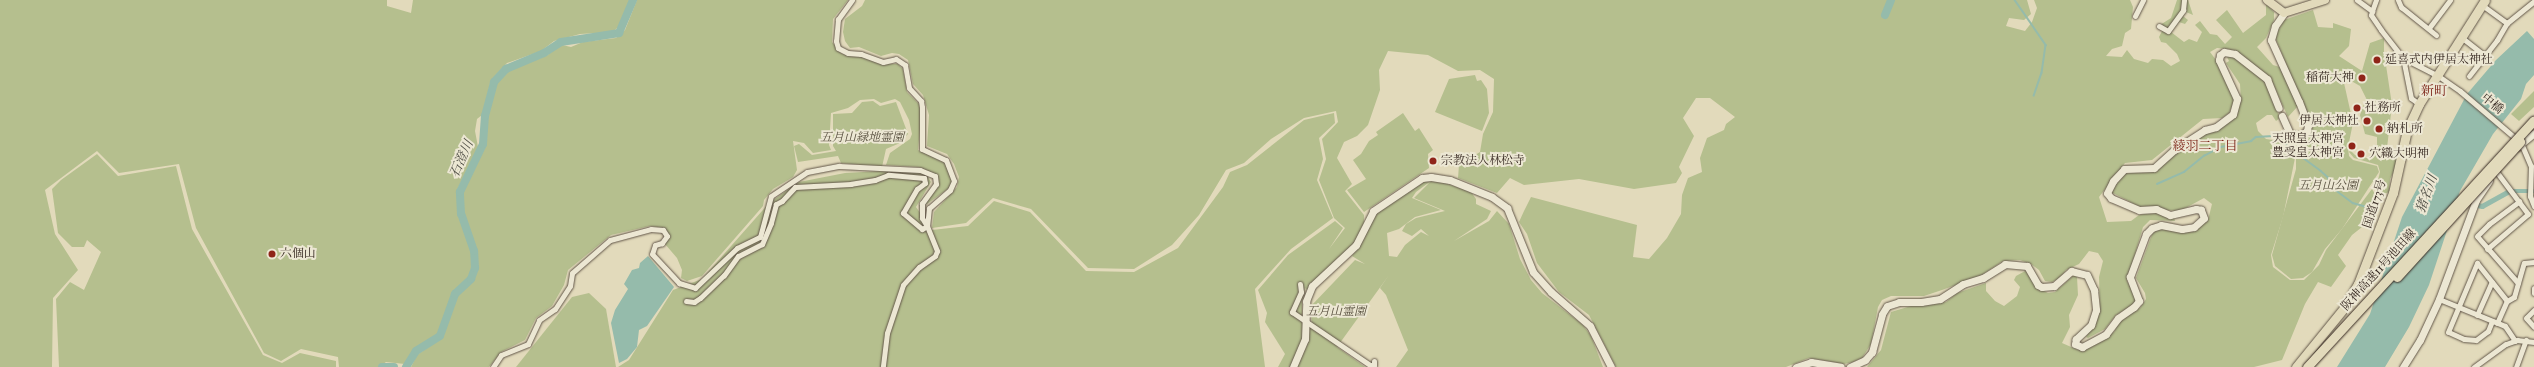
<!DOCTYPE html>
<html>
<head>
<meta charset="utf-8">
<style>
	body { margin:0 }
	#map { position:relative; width:2534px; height:367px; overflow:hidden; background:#e2dabb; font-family:"IM FELL Double Pica","Noto Serif JP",serif }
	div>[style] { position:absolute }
	.green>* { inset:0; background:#b5bf8e }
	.water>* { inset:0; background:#95bbab }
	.stream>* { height:1.5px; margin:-0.75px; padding:0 0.75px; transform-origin:0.75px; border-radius:0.75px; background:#95bbab }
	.canal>* { height:4.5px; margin:-2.25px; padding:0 2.25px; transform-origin:2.25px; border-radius:2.25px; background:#95bbab }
	.river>* { height:8px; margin:-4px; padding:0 4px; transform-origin:4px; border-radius:4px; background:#95bbab }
	.roads { filter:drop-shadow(0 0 1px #625649) drop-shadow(0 0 1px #625649) }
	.street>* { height:5px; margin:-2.5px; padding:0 2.5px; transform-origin:2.5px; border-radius:2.5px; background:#ece7d3 }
	.secondary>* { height:7px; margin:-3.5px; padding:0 3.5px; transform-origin:3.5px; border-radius:3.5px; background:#ece7d3 }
	.primary>* { height:8px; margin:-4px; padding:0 4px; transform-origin:4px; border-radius:4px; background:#e2dabb }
	.highway>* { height:9px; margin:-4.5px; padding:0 4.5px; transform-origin:4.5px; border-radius:4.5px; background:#e2dabb }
	.bridges { filter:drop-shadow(0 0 1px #382a23) drop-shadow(0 0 1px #382a23) }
	.highway-bridge>* { height:9px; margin:-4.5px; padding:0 4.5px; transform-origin:4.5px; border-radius:4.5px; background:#e2dabb }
	.dots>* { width:11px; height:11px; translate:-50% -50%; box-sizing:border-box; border:2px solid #ece7d3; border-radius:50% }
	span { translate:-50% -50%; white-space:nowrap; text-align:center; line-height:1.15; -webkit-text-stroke:4px #ece7d3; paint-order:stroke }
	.poi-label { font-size:12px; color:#382a23 }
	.left { translate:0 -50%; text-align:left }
	.right { translate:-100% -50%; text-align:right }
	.street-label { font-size:12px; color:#382a23 }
	.park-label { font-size:12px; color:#574f3e; font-style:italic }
	.neighbourhood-label { font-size:13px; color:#7a1f14 }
	.water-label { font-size:13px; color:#4f4e45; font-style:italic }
</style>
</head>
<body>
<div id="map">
	<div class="green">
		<i style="clip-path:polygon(0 0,387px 0,387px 6px,411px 13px,413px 0,630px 0,619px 26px,613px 32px,580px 34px,554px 41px,541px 51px,507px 63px,491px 80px,482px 115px,477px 119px,475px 131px,478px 147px,457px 190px,458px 214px,471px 250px,473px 268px,468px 277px,453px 292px,439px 333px,414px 350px,405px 364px,386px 362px,379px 367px,339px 367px,338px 357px,301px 349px,281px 361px,264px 353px,196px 228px,179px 164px,119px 173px,97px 151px,45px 190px,55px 234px,78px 270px,53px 298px,52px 367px,0 367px)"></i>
		<i style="clip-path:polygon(637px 0,848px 0,833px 19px,832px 42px,842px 54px,860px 56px,882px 64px,898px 64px,903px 69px,907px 92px,919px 104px,921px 118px,918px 150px,945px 162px,952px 182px,949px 188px,927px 204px,924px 203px,937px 185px,937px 175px,919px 167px,886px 165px,890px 153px,910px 139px,912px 134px,909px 120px,900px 102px,895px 99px,881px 103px,874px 99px,860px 100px,848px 108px,831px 113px,829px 145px,831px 150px,813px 153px,804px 143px,793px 141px,797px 170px,793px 177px,773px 189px,764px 200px,763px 206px,702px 276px,687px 281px,681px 278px,682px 270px,677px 258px,665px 244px,669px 235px,664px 228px,650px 226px,611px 235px,568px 270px,564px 285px,552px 306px,536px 318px,525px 340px,501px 352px,489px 367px,411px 367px,417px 355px,442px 338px,457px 296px,472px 281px,478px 269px,477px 251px,463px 214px,461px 199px,464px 186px,486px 146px,488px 116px,496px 84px,507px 71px,546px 56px,562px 45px,571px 47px,583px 42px,616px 38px,625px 30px)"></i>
		<i style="clip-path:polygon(evenodd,865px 0,2027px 0,2031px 14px,2024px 20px,2009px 18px,2006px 26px,2025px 31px,2032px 22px,2037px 8px,2034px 0,2130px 0,2133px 7px,2131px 29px,2125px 33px,2122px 46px,2112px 49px,2106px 56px,2122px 57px,2127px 50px,2134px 59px,2148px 63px,2152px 59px,2163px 60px,2171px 66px,2180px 61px,2177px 54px,2166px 43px,2161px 42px,2159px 37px,2162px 31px,2160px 25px,2171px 18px,2177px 0,2188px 0,2193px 15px,2186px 12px,2183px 16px,2188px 20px,2185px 24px,2179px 22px,2171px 32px,2184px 42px,2189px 39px,2197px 42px,2202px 32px,2195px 25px,2200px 21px,2210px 34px,2217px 35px,2225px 44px,2232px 37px,2216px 20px,2227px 10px,2243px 33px,2266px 15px,2266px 4px,2274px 12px,2274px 20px,2266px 38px,2257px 47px,2273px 65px,2283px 68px,2298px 106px,2288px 117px,2270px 77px,2229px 49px,2217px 48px,2210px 52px,2216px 60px,2233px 97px,2234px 102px,2229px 113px,2222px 118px,2203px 119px,2152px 160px,2125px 163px,2099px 197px,2107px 222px,2131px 221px,2139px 215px,2155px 212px,2174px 217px,2175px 221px,2150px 220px,2143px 227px,2127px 281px,2137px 299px,2133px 305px,2116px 315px,2105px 329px,2088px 338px,2086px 337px,2097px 319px,2100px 309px,2099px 277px,2103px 261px,2098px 253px,2089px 251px,2079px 264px,2066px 270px,2060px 278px,2052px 282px,2045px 281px,2039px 270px,2031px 264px,2020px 260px,2003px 261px,1980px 276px,1942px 290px,1924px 296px,1891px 296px,1882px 300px,1878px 307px,1871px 344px,1862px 358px,1853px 362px,1844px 364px,1809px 358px,1786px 367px,1616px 367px,1589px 315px,1559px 292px,1537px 263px,1527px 234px,1519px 222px,1524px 211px,1531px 197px,1637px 225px,1633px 257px,1649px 259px,1667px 238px,1681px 214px,1682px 195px,1688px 178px,1702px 172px,1700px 158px,1707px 138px,1724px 130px,1726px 124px,1735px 117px,1710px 98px,1696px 98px,1683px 118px,1694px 136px,1679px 167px,1682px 173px,1676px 183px,1634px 189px,1579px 179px,1524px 185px,1510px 178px,1497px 193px,1458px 178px,1459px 165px,1480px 152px,1483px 134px,1493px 112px,1494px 79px,1480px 70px,1458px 71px,1428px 55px,1388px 51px,1379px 70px,1380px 90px,1368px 125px,1357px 136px,1344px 142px,1337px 158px,1352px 184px,1345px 191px,1364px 215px,1364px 223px,1354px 244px,1307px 290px,1305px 288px,1302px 300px,1302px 323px,1312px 329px,1311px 306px,1355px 260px,1365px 264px,1352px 256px,1364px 239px,1375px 212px,1422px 182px,1433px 179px,1471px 192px,1476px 199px,1476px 204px,1491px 211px,1487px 219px,1454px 241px,1489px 221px,1497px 211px,1509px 224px,1520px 259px,1531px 280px,1542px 293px,1583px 325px,1591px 336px,1603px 367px,1396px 367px,1408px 350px,1386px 295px,1380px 288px,1389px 275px,1337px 347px,1365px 367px,1278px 367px,1285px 354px,1265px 322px,1267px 313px,1258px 290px,1288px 255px,1335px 221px,1343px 228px,1329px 249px,1345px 228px,1334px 218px,1319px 180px,1326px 159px,1322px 139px,1338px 122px,1336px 111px,1304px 118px,1271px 139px,1244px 163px,1226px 170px,1199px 215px,1172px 245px,1134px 269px,1088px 268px,1031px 209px,993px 198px,966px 223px,932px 228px,934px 212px,957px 187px,959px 177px,954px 164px,947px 154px,927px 146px,929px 115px,923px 95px,913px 84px,908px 60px,899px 54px,892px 53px,881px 56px,859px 47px,850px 48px,845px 41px,843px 32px,845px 19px,862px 6px,865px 0,1431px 181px,1414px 198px,1445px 211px,1416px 218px,1406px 224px,1402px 231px,1412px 236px,1421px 229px,1429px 236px,1421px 232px,1405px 245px,1397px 257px,1389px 256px,1387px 233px,1399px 229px,1415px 217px,1441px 210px,1412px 198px,1416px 192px,1431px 181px)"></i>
		<i style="clip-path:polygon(2313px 10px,2318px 27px,2333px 28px,2333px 23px,2351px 29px,2349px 46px,2339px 56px,2362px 71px,2370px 43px,2384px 38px,2384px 52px,2392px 105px,2387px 148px,2394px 153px,2397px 165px,2390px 179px,2389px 192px,2382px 195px,2376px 188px,2380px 172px,2378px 165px,2354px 158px,2349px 152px,2350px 150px,2355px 155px,2367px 158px,2377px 147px,2377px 137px,2365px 134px,2360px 115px,2366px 98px,2360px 86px,2353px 82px,2349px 75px,2342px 74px,2353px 123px,2348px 147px,2349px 156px,2353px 160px,2377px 166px,2379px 172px,2342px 229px,2325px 249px,2312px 272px,2303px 278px,2291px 279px,2275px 266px,2272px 255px,2296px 169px,2296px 138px,2310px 133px,2310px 121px,2275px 37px,2284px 20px)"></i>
		<i style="clip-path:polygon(2233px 56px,2265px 81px,2280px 118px,2276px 121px,2272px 115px,2267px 115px,2256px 123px,2258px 131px,2266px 139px,2279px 141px,2295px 158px,2283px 217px,2271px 255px,2273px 267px,2290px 280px,2304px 280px,2319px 265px,2326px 250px,2372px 189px,2378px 199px,2367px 214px,2367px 223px,2352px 235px,2338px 255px,2346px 266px,2331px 287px,2318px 282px,2305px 304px,2282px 360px,2254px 367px,1867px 367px,1881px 350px,1891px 312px,1911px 306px,1946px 302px,1957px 293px,1986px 283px,1986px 291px,1995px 301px,2004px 306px,2017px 296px,2020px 287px,2014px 280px,2016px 276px,2027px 270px,2038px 288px,2048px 293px,2055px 292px,2074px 275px,2077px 277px,2078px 295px,2069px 315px,2070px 327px,2062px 343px,2078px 350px,2114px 332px,2120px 320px,2140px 308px,2146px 299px,2145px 293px,2136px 278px,2154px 229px,2192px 230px,2208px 220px,2212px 204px,2204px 198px,2180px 211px,2142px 208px,2111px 192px,2124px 174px,2160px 168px,2177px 153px,2236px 112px,2241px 102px,2240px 84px,2226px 63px,2229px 61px,2227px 57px)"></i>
		<i style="clip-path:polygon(1475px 75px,1477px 81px,1481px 80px,1487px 89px,1489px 113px,1482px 131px,1435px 112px,1449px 79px)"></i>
		<i style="clip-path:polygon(2534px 91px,2534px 107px,2519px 121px,2511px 114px)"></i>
		<i style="clip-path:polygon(873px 101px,880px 106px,896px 102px,908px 134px,900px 143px,886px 149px,882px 167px,841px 163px,838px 156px,798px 162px,794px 146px,799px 144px,812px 155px,836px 151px,833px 146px,833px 114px,852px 113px,862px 102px)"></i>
		<i style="clip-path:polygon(1334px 113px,1335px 123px,1319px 138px,1323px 159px,1317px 180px,1333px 218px,1291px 249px,1255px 289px,1265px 367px,618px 367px,629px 360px,673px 290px,702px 279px,769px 203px,799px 182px,845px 173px,900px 170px,926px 174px,931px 182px,916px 207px,932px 230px,968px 226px,994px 201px,1030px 212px,1086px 271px,1134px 272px,1178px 248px,1223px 187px,1230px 172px,1247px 165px,1304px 120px)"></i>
		<i style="clip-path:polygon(1403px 113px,1415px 131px,1419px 128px,1433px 150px,1428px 154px,1429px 168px,1364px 212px,1347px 190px,1366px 179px,1353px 160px,1361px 154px,1369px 141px,1378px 135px,1376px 132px)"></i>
		<i style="clip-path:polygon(97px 154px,118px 176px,176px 166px,192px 229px,263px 355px,282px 363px,300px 353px,336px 361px,336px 367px,59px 367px,56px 299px,70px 282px,84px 290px,101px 252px,87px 240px,84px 247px,72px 247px,58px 233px,52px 189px,61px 180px)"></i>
		<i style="clip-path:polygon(589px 293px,606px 309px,616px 367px,516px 367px,572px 297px)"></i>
	</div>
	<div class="water">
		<i style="clip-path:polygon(2527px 31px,2534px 39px,2534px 75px,2526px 84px,2521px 99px,2493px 134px,2460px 191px,2429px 285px,2409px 327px,2385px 367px,2337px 367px,2370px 314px,2402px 217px,2467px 94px,2496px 60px)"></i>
		<i style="clip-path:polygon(648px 256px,674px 287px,647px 326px,639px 330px,637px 347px,627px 359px,619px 363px,611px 323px,615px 310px,628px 289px,624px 284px,632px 270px,639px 268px,640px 263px)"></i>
	</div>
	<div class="stream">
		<i style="left:2015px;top:0;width:55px;rotate:55.4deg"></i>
		<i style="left:2046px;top:45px;width:28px;rotate:98deg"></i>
		<i style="left:2042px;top:73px;width:24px;rotate:109deg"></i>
		<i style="left:2157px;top:184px;width:30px;rotate:-24deg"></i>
		<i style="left:2184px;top:172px;width:26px;rotate:-39deg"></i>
		<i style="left:2204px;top:156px;width:19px;rotate:-28deg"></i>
		<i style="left:2221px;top:147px;width:31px;rotate:-11deg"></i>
		<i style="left:2251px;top:141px;width:6px;rotate:-39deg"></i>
		<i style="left:2256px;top:137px;width:17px;rotate:-3deg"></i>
		<i style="left:2273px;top:136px;width:7px;rotate:16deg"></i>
		<i style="left:2280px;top:138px;width:16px;rotate:45deg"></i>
		<i style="left:2291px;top:149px;width:37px;rotate:36deg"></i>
		<i style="left:2321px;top:171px;width:9px;rotate:41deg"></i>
		<i style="left:2328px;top:177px;width:12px;rotate:66deg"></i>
		<i style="left:2333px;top:188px;width:25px;rotate:37deg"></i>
		<i style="left:2353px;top:203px;width:26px;rotate:16deg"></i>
	</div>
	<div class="canal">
		<i style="left:2477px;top:205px;width:5px;rotate:11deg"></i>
		<i style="left:2482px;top:206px;width:31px;rotate:-29deg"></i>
		<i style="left:2509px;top:191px;width:25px"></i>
	</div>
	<div class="river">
		<i style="left:1885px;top:15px;width:16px;rotate:-68deg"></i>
		<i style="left:382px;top:367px;width:12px"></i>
		<i style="left:406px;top:367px;width:19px;rotate:-58deg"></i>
		<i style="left:416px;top:351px;width:28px;rotate:-32deg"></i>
		<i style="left:440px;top:336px;width:45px;rotate:-70.3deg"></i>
		<i style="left:455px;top:294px;width:22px;rotate:-43deg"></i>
		<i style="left:471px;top:279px;width:12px;rotate:-70deg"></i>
		<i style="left:475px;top:268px;width:17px;rotate:-93deg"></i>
		<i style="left:474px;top:251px;width:39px;rotate:-109deg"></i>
		<i style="left:461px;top:214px;width:22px;rotate:-93deg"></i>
		<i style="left:460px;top:192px;width:53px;rotate:-64.4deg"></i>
		<i style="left:483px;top:144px;width:28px;rotate:-86deg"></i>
		<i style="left:485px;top:116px;width:35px;rotate:-75deg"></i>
		<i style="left:494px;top:82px;width:18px;rotate:-47deg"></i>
		<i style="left:506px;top:69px;width:41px;rotate:-22.8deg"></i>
		<i style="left:544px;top:53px;width:20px;rotate:-33deg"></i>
		<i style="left:561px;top:42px;width:59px;rotate:-8.8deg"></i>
		<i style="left:619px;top:33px;width:36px;rotate:-67deg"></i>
	</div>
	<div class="roads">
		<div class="street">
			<i style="left:852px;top:0;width:24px;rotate:126deg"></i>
			<i style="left:838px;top:19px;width:22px;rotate:95deg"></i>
			<i style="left:836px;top:41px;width:7px;rotate:74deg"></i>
			<i style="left:838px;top:48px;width:11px;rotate:27deg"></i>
			<i style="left:848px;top:53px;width:13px;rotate:4deg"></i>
			<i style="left:861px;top:54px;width:23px;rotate:20deg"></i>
			<i style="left:883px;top:62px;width:13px;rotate:-13deg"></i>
			<i style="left:896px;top:59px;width:11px;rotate:34deg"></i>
			<i style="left:905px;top:65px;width:23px;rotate:80deg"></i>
			<i style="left:909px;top:88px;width:18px;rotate:47deg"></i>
			<i style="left:921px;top:101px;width:6px;rotate:81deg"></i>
			<i style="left:922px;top:107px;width:42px;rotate:90deg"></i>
			<i style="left:922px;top:149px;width:26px;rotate:25deg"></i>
			<i style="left:946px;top:160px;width:22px;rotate:69deg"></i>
			<i style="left:954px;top:181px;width:10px;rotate:114deg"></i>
			<i style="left:950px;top:190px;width:28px;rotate:139deg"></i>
			<i style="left:929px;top:208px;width:18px;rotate:96deg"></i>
			<i style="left:927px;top:226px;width:27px;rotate:68deg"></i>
			<i style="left:937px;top:251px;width:5px;rotate:112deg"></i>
			<i style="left:935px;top:256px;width:19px;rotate:145deg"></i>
			<i style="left:919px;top:267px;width:24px;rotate:132deg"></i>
			<i style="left:903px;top:285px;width:51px;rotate:108.4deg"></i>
			<i style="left:887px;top:333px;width:34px;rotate:97deg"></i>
			<i style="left:2357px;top:0;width:19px;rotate:36deg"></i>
			<i style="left:2372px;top:11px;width:4px;rotate:104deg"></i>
			<i style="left:2371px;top:15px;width:18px;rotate:56deg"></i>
			<i style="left:2381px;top:30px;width:36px;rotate:52deg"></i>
			<i style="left:2403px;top:58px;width:41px;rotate:78.7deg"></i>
			<i style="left:2411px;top:98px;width:10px;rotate:37deg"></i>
			<i style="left:2398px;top:0;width:8px;rotate:67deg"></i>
			<i style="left:2401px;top:7px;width:45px;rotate:38.7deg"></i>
			<i style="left:2482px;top:5px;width:31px;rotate:36deg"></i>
			<i style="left:2507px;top:23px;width:35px;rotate:-39deg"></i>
			<i style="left:2372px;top:11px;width:12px;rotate:-70deg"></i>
			<i style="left:2135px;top:16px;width:18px;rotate:-63deg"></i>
			<i style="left:2159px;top:26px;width:10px;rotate:29deg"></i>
			<i style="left:2168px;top:31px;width:26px;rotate:-54deg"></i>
			<i style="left:2183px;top:10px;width:10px;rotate:-84deg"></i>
			<i style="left:2429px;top:28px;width:35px;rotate:-53deg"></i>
			<i style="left:2461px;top:37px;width:29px;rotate:38deg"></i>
			<i style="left:2403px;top:58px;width:38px;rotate:27deg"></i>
			<i style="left:2437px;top:75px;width:28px;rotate:35deg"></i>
			<i style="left:2460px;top:91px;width:80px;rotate:40.4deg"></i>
			<i style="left:2521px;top:143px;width:25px;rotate:67deg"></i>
			<i style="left:2531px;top:166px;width:30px;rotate:92deg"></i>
			<i style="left:2530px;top:196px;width:11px;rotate:68deg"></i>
			<i style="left:2469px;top:76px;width:46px;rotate:-52.1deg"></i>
			<i style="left:2497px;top:40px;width:20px;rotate:-60deg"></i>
			<i style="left:2487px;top:249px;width:54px;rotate:-40.5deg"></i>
			<i style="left:2528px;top:214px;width:54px;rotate:-126.7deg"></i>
			<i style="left:2518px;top:283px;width:62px;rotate:-131.1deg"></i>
			<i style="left:2477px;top:236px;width:17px;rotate:-45deg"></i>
			<i style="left:2489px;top:224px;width:38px;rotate:-37deg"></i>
			<i style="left:1300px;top:284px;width:8px;rotate:83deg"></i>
			<i style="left:1301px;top:292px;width:22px;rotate:114deg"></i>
			<i style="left:1292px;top:312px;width:94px;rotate:34.2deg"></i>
			<i style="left:1370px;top:365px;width:4px"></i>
			<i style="left:1374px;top:365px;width:4px;rotate:-90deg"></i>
			<i style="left:2534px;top:288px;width:5px;rotate:90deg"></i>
			<i style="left:2439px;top:299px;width:71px;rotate:22.2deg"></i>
			<i style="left:2505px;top:326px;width:18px;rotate:56deg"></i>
			<i style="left:2534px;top:310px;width:11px;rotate:135deg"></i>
			<i style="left:2526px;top:318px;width:12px;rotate:48deg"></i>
			<i style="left:2477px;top:315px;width:36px;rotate:-66deg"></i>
			<i style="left:2492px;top:321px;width:11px;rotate:112deg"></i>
			<i style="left:2488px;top:331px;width:15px;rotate:143deg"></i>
			<i style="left:2476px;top:340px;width:12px;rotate:-175deg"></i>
			<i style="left:2464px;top:339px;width:17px;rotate:-156deg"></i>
			<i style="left:2448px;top:332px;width:75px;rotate:-67.2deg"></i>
			<i style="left:2477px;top:263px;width:48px;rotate:51.7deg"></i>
			<i style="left:2497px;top:323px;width:24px;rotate:-66deg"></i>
			<i style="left:2507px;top:301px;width:8px;rotate:-30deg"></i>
			<i style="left:2514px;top:297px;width:35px;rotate:-74deg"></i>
			<i style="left:2524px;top:263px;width:10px;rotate:-6deg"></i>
			<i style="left:493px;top:367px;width:14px;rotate:-56deg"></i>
			<i style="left:501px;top:355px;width:29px;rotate:-22deg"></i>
			<i style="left:528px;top:344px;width:26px;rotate:-65deg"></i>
			<i style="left:539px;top:320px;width:19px;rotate:-35deg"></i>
			<i style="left:555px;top:309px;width:27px;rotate:-57deg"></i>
			<i style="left:570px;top:286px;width:13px;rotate:-81deg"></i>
			<i style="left:572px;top:273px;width:50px;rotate:-41deg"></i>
			<i style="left:610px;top:240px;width:42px;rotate:-15deg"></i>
			<i style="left:651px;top:229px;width:12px;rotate:5deg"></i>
			<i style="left:663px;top:230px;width:7px;rotate:56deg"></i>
			<i style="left:667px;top:236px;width:9px;rotate:126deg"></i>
			<i style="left:662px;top:243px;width:7px;rotate:164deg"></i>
			<i style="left:655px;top:245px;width:9px;rotate:108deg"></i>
			<i style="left:652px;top:254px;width:40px;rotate:47deg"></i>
			<i style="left:679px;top:283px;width:17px;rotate:17deg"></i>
			<i style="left:695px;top:288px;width:58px;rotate:-43.6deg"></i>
			<i style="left:737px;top:248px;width:25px;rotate:-26deg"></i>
			<i style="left:760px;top:237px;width:42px;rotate:-75deg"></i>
			<i style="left:771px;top:196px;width:43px;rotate:-33.7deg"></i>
			<i style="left:807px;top:172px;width:33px;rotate:-11deg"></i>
			<i style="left:839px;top:166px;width:81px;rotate:2.8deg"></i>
			<i style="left:920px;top:170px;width:16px;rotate:22deg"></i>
			<i style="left:935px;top:176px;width:8px;rotate:83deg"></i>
			<i style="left:936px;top:184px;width:24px;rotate:126deg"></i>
			<i style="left:922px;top:203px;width:15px;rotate:90deg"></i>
			<i style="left:922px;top:218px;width:9px;rotate:58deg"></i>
			<i style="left:927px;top:226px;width:6px;rotate:149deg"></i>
			<i style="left:922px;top:229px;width:25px;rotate:-140deg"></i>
			<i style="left:903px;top:213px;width:28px;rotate:-60deg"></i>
			<i style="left:917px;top:189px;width:10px;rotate:-37deg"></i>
			<i style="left:925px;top:183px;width:5px;rotate:-101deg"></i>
			<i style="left:924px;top:178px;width:36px;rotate:-175deg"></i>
			<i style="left:888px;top:175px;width:14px;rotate:159deg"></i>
			<i style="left:875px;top:180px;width:24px;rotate:171deg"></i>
			<i style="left:851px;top:184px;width:56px;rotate:176.9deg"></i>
			<i style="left:795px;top:187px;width:19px;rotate:133deg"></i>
			<i style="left:782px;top:201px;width:7px;rotate:153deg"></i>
			<i style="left:776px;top:204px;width:20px;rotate:105deg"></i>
			<i style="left:771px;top:223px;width:23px;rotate:113deg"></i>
			<i style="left:762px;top:244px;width:27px;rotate:153deg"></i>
			<i style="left:738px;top:256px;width:24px;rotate:126deg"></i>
			<i style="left:724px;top:275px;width:33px;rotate:136deg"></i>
			<i style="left:700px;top:298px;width:7px;rotate:146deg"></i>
			<i style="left:694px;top:302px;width:8px;rotate:-173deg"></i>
			<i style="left:2474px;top:367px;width:39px;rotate:-36deg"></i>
			<i style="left:2506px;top:344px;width:12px;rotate:-20deg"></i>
			<i style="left:2517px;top:340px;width:17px;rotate:7deg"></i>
			<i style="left:2516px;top:367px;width:29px;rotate:-70deg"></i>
		</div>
		<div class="secondary">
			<i style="left:2282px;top:116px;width:20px;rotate:66deg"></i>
			<i style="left:2290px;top:134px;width:9px;rotate:13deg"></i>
			<i style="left:2299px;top:136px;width:9px;rotate:-32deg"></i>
			<i style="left:2307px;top:131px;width:6px;rotate:-81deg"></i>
			<i style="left:2308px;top:125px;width:25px;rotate:-111deg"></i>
			<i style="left:2299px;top:102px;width:68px;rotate:-114.3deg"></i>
			<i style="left:2271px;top:40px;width:15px;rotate:-74deg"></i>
			<i style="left:2275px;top:26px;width:16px;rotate:-55deg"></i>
			<i style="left:2517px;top:147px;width:22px;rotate:-39deg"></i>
			<i style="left:1293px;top:367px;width:30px;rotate:-67deg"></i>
			<i style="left:1305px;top:339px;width:38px;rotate:-88deg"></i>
			<i style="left:1306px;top:301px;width:16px;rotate:-68deg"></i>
			<i style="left:1312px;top:286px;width:60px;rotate:-43deg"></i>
			<i style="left:1356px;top:245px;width:38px;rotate:-63deg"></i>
			<i style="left:1373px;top:211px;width:59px;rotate:-34deg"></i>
			<i style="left:1422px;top:178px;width:9px;rotate:-6deg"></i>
			<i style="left:1431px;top:177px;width:19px;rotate:9deg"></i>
			<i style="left:1450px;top:180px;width:45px;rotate:22deg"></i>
			<i style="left:1492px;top:197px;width:19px;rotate:36deg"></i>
			<i style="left:1507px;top:208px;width:69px;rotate:67.9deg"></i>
			<i style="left:1533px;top:272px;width:27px;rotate:48deg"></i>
			<i style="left:1551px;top:292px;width:52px;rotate:41.1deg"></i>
			<i style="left:1590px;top:326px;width:46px;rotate:62.9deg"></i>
			<i style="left:1796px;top:367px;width:16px;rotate:-18deg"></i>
			<i style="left:1811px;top:362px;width:30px;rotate:9deg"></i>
			<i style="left:1850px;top:367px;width:17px;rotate:-25deg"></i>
			<i style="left:1865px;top:360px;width:11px;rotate:-49deg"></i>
			<i style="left:1872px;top:352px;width:39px;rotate:-75deg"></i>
			<i style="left:1882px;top:314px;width:9px;rotate:-58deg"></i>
			<i style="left:1887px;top:306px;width:13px;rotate:-18deg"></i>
			<i style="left:1899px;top:302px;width:22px"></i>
			<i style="left:1921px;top:302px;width:19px;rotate:-9deg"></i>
			<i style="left:1940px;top:299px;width:27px;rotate:-33deg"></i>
			<i style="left:1963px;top:284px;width:21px;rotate:-17deg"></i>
			<i style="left:1983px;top:278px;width:26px;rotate:-32deg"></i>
			<i style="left:2005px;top:264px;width:22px;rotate:5deg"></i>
			<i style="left:2027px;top:266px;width:22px;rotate:60deg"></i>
			<i style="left:2038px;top:285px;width:4px;rotate:27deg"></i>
			<i style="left:2042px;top:287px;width:12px;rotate:-5deg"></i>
			<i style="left:2054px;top:286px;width:23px;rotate:-41deg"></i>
			<i style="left:2071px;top:271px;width:16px;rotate:14deg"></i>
			<i style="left:2087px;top:275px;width:17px;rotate:65deg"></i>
			<i style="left:2094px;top:290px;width:20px;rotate:84deg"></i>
			<i style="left:2096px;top:310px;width:16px;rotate:108deg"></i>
			<i style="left:2091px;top:325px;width:21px;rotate:137deg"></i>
			<i style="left:2076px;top:339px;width:5px;rotate:101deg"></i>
			<i style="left:2075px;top:344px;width:8px;rotate:23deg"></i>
			<i style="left:2082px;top:347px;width:27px;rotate:-28deg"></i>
			<i style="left:2106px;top:334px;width:20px;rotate:-53deg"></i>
			<i style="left:2118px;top:318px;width:19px;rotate:-35deg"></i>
			<i style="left:2134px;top:307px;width:8px;rotate:-50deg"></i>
			<i style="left:2139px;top:301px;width:26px;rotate:-111deg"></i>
			<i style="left:2130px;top:277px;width:46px;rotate:-69.6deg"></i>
			<i style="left:2146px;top:234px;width:8px;rotate:-45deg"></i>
			<i style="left:2152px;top:228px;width:9px;rotate:-18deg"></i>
			<i style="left:2161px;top:225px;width:21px;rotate:11deg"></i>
			<i style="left:2182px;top:229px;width:12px;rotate:-9deg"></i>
			<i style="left:2194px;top:227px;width:13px;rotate:-42deg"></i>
			<i style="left:2204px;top:218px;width:9px;rotate:-111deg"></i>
			<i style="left:2201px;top:210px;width:5px;rotate:-169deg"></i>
			<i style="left:2196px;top:209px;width:27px;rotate:167deg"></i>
			<i style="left:2170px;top:215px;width:15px;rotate:-157deg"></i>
			<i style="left:2156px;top:209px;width:17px;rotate:177deg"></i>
			<i style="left:2139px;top:210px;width:30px;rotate:-157deg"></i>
			<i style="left:2111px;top:198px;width:6px;rotate:-129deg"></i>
			<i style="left:2107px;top:193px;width:13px;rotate:-63deg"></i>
			<i style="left:2113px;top:181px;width:16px;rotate:-47deg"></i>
			<i style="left:2124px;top:169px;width:30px;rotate:-2deg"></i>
			<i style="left:2154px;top:168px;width:27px;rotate:-42deg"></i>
			<i style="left:2174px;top:150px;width:37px;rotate:-33deg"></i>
			<i style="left:2205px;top:130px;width:11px;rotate:-15deg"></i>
			<i style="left:2216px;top:127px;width:21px;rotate:-37deg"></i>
			<i style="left:2233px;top:114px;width:16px;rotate:-75deg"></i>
			<i style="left:2237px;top:99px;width:43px;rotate:-114.8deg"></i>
			<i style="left:2219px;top:60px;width:5px;rotate:-79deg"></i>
			<i style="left:2220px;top:55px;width:5px;rotate:-37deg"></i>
			<i style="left:2224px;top:52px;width:11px;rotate:10deg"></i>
			<i style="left:2235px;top:54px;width:41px;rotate:38deg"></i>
			<i style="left:2267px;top:79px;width:31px;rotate:68deg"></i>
			<i style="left:2403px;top:367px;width:32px;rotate:-58deg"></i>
			<i style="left:2420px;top:340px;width:45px;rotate:-65.1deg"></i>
			<i style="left:2439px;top:299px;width:106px;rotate:-69.5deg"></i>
			<i style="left:2476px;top:200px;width:23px;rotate:-56deg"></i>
		</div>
		<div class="primary">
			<i style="left:2267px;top:0;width:21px;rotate:37deg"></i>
			<i style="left:2284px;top:13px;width:43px;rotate:-17.6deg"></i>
		</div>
		<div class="highway">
			<i style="left:2296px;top:367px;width:76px;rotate:-50.9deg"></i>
			<i style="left:2344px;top:308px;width:28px;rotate:-60deg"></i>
			<i style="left:2358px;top:284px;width:97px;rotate:-69deg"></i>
			<i style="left:2393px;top:193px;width:65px;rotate:-77.5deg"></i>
			<i style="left:2407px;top:130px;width:29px;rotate:-65deg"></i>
			<i style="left:2419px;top:104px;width:123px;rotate:-57.6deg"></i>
		</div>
	</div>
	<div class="bridges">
		<div class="highway-bridge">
			<i style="left:2397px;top:277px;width:183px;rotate:-47.7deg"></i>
			<i style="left:2307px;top:367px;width:335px;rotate:-47.4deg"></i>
		</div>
	</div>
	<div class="dots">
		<i style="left:2377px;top:60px;background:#8f2418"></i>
		<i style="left:2362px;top:78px;background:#8f2418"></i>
		<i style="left:2357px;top:108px;background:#8f2418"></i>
		<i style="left:2367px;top:121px;background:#8f2418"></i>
		<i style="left:2379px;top:129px;background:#8f2418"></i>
		<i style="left:2352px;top:146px;background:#8f2418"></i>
		<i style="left:2361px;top:154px;background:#8f2418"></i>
		<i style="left:1433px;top:161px;background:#8f2418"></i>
		<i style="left:272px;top:254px;background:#8f2418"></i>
	</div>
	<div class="poi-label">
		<span class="left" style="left:2385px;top:60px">延喜式内伊居太神社</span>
		<span class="right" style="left:2354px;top:78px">稲荷大神</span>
		<span class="left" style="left:2365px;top:108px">社務所</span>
		<span class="right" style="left:2359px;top:121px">伊居太神社</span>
		<span class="left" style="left:2387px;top:129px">納札所</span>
		<span class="right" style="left:2344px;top:146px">天照皇太神宮<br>豊受皇太神宮</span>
		<span class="left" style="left:2369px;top:154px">穴織大明神</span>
		<span class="left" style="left:1441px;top:161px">宗教法人林松寺</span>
		<span class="left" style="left:280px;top:254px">六個山</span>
	</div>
	<div class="street-label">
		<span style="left:2492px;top:104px;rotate:39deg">中橋</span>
		<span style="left:2375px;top:204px;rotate:-72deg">国道173号</span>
		<span style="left:2379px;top:270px;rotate:-48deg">阪神高速11号池田線</span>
	</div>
	<div class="park-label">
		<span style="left:862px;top:138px">五月山緑地霊園</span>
		<span style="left:2328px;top:186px">五月山公園</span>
		<span style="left:1336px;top:312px">五月山霊園</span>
	</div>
	<div class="neighbourhood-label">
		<span style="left:2434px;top:91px">新町</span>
		<span style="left:2205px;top:146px">綾羽二丁目</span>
	</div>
	<div class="water-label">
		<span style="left:462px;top:159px;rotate:-66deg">石澄川</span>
		<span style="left:2427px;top:194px;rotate:-70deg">猪名川</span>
	</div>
</div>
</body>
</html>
